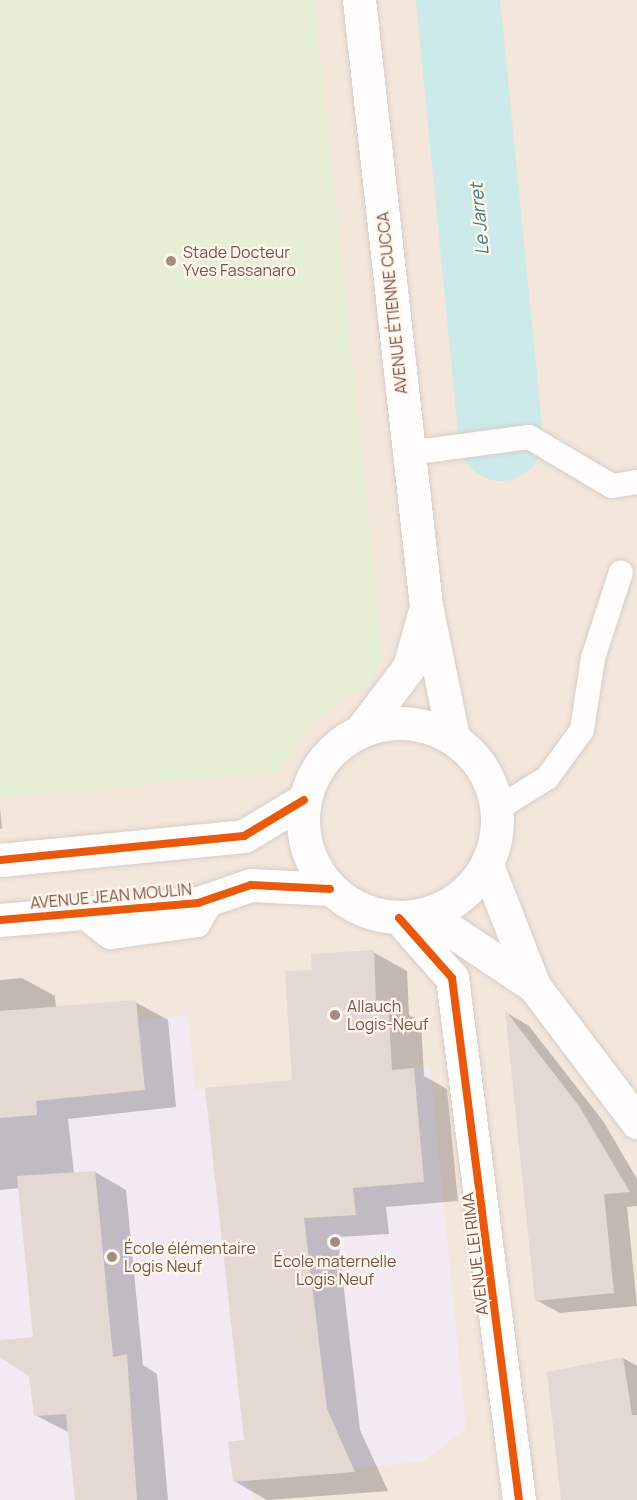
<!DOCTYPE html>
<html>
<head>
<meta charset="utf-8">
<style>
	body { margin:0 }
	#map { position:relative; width:637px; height:1500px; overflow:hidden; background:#f7f1eb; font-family:Manrope,sans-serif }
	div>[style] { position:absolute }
	.residential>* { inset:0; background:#f3e6db }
	.education>* { inset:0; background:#f2e9f3 }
	.green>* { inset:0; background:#e6eed5 }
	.shadow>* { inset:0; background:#0003 }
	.river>* { height:84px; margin:-42px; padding:0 42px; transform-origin:42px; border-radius:42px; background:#cbeae9 }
	.building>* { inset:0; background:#e4d9d2 }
	.roads { filter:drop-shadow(0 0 2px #d6cdc8) drop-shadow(0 0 2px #d6cdc8) }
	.lane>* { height:24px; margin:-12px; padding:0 12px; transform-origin:12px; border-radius:12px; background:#fefdfc }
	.street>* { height:33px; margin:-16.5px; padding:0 16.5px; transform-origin:16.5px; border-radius:16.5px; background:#fefdfc }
	.secondary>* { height:33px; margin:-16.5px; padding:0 16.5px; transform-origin:16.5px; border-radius:16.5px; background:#fefdfc }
	.secondary>.ring { margin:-16.5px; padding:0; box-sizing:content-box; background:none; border:33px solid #fefdfc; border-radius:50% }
	.cycleway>* { height:8px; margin:-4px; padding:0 4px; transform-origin:4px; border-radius:4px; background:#e8590c }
	.dots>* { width:16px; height:16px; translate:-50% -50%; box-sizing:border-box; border:3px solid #fff6ed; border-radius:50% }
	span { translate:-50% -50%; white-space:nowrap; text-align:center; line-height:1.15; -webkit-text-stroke:4.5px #fff6ed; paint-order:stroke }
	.poi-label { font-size:16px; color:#785449 }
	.left { translate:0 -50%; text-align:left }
	.street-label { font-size:16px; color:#785449 }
	.water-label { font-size:18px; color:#3b7b7e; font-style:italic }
</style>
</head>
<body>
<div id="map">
	<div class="residential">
		<i style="clip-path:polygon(0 0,637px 0,637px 1500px,0 1500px)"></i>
	</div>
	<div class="education">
		<i style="clip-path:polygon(188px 1015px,195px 1090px,430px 1066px,466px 1429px,424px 1461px,251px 1480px,253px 1500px,0 1500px,0 1118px,35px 1101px,144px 1089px,138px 1020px)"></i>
	</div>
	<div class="green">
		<i style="clip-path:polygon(0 0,314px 0,383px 659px,368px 687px,343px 698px,310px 724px,280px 771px,0 798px)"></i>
	</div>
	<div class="shadow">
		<i style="clip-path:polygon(0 807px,2px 829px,0 829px)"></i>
		<i style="clip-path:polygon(373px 952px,407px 971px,409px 1015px,421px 1022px,424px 1076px,447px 1089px,458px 1201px,386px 1207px,389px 1234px,338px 1237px,360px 1430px,388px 1491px,267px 1500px,234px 1481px,245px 1441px,293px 1081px,314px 971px)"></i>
		<i style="clip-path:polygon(22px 978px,55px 996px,56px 1010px,135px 1002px,168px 1020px,176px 1107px,68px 1119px,74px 1174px,95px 1172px,126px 1190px,143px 1365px,157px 1374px,168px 1500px,77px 1500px,70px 1433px,35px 1415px,30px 1375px,0 1355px,0 1342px,35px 1338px,20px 1188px,0 1190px,0 980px)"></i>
		<i style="clip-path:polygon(507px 1013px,529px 1026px,603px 1121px,637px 1179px,637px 1206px,627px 1207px,637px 1306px,560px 1313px,536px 1300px)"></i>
		<i style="clip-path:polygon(623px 1358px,637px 1366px,637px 1500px,563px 1500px)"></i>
	</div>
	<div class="river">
		<i style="left:458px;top:0;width:441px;rotate:84.4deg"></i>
	</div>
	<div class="building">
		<i style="clip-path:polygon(374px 950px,376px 1002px,388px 1001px,392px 1070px,414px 1068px,424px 1182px,353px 1188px,356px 1215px,304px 1218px,327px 1409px,355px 1472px,233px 1482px,228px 1442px,244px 1440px,205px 1088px,292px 1080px,285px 971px,312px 970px,311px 954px)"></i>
		<i style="clip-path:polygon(136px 1000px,145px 1090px,36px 1101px,37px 1115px,0 1118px,0 1011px)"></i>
		<i style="clip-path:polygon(505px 1010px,579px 1106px,630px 1192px,604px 1194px,614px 1293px,535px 1301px)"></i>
		<i style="clip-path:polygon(95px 1171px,113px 1357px,127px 1354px,137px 1500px,75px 1500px,66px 1414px,34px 1416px,29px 1376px,0 1357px,0 1340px,33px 1337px,17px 1176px)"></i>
		<i style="clip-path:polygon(623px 1357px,632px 1415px,637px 1415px,637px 1500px,561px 1500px,547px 1372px)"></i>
	</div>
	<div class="roads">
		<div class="lane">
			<i style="left:409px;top:453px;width:121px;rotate:-7.6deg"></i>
			<i style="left:529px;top:437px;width:96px;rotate:30.6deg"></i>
			<i style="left:612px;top:486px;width:25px;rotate:-9deg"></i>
			<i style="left:497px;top:809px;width:59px;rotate:-31.8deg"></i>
			<i style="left:547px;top:778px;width:59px;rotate:-53.9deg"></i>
			<i style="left:582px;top:730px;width:73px;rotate:-81.3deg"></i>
			<i style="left:593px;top:658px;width:90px;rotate:-72deg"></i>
			<i style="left:79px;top:913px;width:39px;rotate:38deg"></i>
			<i style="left:110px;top:937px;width:89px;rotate:-7.8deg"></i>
			<i style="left:198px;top:925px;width:32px;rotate:-60deg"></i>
		</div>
		<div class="street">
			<i style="left:0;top:860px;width:245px;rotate:-5.6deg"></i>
			<i style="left:244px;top:836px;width:70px;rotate:-31deg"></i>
			<i style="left:399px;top:918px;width:80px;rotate:48.5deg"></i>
			<i style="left:452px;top:978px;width:526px;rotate:82.69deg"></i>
			<i style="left:0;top:920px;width:199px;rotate:-4.9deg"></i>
			<i style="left:198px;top:903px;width:56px;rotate:-18.8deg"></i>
			<i style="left:251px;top:885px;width:79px;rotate:2.9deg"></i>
		</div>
		<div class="secondary">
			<i style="left:359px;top:0;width:610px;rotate:83.69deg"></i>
			<i style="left:426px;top:606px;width:134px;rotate:78.4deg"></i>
			<i class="ring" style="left:303px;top:723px;width:161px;height:161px"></i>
			<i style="left:362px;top:729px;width:78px;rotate:-52.8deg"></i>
			<i style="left:409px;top:667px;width:55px;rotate:-74.2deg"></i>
			<i style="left:487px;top:865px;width:130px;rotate:68.8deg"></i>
			<i style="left:534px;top:986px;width:171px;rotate:52.9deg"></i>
			<i style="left:426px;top:914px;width:130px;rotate:33.7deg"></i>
		</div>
	</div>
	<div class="cycleway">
		<i style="left:0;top:860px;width:245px;rotate:-5.6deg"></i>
		<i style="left:244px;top:836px;width:70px;rotate:-31deg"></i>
		<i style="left:399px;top:918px;width:80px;rotate:48.5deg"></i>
		<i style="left:452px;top:978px;width:526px;rotate:82.69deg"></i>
		<i style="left:0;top:920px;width:199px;rotate:-4.9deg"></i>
		<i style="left:198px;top:903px;width:56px;rotate:-18.8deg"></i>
		<i style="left:251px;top:885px;width:79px;rotate:2.9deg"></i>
	</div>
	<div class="dots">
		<i style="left:171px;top:261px;background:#a48b82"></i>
		<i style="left:335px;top:1015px;background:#a48b82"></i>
		<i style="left:335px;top:1242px;background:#a48b82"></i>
		<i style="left:112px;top:1257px;background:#a48b82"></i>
	</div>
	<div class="poi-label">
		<span class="left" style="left:183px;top:261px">Stade Docteur<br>Yves Fassanaro</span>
		<span class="left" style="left:347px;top:1015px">Allauch<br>Logis-Neuf</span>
		<span class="left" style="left:124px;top:1257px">École élémentaire<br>Logis Neuf</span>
		<span style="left:335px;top:1270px">École maternelle<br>Logis Neuf</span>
	</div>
	<div class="street-label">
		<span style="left:392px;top:303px;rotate:-96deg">AVENUE ÉTIENNE CUCCA</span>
		<span style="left:111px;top:896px;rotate:-5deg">AVENUE JEAN MOULIN</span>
		<span style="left:475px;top:1254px;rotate:-97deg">AVENUE LEI RIMA</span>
	</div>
	<div class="water-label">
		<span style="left:479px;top:219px;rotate:-95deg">Le Jarret</span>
	</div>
</div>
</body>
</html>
